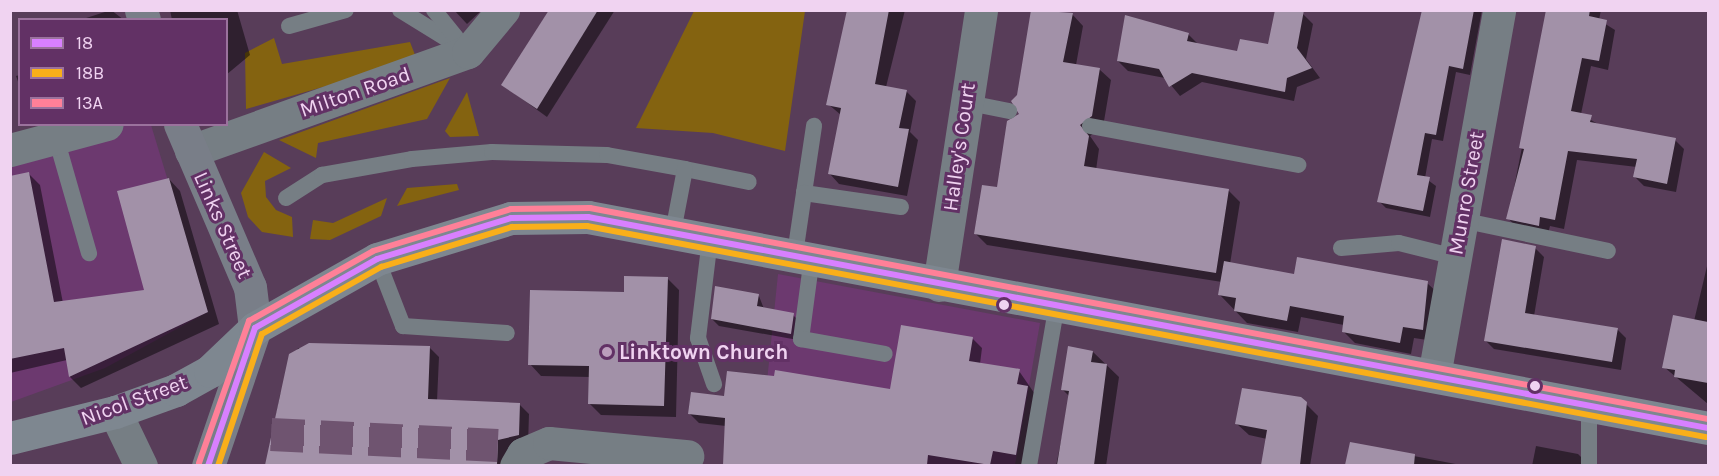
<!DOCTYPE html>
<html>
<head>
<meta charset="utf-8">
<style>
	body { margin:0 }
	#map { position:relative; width:1719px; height:476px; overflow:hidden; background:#583d59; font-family:Karla,sans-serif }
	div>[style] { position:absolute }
	.built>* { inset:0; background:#6c396f }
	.green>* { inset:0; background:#846310 }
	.shadow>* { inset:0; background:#0007 }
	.building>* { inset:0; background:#a291a8 }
	.street-tunnel>* { height:33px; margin-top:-16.5px; transform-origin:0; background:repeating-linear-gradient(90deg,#6f5470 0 33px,transparent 0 49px) }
	.lane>* { height:16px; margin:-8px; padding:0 8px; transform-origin:8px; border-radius:8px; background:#767e84 }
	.street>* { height:33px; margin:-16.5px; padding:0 16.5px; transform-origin:16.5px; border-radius:16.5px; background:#767e84 }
	.secondary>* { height:33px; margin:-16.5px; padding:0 16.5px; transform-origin:16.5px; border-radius:16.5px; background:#797e88 }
	.primary>* { height:33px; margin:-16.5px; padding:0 16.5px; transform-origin:16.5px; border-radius:16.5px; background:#7e8790 }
	.bus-1>* { height:6px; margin:-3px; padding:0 3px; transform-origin:3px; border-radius:3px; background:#d880ff }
	.bus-2>* { height:6px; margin:-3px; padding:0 3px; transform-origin:3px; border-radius:3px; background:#f9af1a }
	.bus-3>* { height:6px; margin:-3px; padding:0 3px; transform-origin:3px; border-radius:3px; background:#ff8098 }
	.dots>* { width:16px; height:16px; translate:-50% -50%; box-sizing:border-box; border:3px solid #623165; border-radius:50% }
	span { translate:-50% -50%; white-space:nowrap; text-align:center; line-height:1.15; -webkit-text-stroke:6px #623165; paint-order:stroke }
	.street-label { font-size:21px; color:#f0d3f1 }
	.poi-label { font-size:21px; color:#f0d3f1; font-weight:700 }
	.left { translate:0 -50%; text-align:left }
	.frame { position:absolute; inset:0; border:12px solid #f0d3f1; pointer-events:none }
	.legend { position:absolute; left:18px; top:18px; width:210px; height:108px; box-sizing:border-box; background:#623165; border:2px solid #9b729d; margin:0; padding:8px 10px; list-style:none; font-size:18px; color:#f0d3f1 }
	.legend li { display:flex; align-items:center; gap:12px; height:30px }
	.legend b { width:30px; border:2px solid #9b729d }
</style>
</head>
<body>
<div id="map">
	<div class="built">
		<i style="clip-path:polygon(78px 125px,151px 125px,208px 312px,105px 368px,11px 402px,11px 137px)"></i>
		<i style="clip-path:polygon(778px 274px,1040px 323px,1015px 465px,792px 465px,795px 431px,762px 430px)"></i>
	</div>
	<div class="green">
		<i style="clip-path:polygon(694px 11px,805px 11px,785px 151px,713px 133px,636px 128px)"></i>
		<i style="clip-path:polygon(274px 38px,282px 64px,410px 42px,417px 60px,246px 109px,245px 53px)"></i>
		<i style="clip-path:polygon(450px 78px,427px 119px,318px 143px,316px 158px,279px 140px)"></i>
		<i style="clip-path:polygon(467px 92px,479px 136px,450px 137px,445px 131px)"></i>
		<i style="clip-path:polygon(264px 152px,291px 168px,265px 181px,266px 197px,276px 210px,292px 217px,293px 237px,262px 232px,248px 217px,241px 193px)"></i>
		<i style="clip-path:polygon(457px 184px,459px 190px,397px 206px,407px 188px)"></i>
		<i style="clip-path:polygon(387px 198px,381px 216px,330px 240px,310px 239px,313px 220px,333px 223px)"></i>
	</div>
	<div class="shadow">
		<i style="clip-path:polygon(111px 10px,124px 20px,80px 20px)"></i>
		<i style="clip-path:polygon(170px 10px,237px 10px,250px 55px,226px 75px,226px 20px,172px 20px)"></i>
		<i style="clip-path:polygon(454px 10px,482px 10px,467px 24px)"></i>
		<i style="clip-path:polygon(551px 10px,615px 10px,547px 117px,503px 85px)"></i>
		<i style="clip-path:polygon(848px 10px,905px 10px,886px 87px,906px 91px,916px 101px,910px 132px,918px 140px,907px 196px,839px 184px,830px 174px,841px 115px,828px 104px)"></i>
		<i style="clip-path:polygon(1426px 10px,1482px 10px,1470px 75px,1456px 72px,1443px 141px,1432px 139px,1425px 178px,1436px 186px,1430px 217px,1386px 208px,1379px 201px)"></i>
		<i style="clip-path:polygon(1549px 10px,1601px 10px,1599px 20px,1615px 30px,1608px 70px,1591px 66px,1581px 114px,1601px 126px,1675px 140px,1684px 149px,1676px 192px,1644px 186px,1635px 177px,1637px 167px,1577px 160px,1564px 229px,1550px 226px,1548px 234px,1517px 228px,1508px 218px)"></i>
		<i style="clip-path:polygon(1072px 14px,1083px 26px,1076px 65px,1099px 69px,1111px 80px,1103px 127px,1090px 136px,1099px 149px,1096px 170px,1229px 191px,1240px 202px,1230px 264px,1295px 276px,1427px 283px,1439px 294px,1434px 341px,1414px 338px,1411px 354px,1355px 343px,1343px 331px,1344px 325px,1301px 317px,1298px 332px,1247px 323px,1220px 295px,1222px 282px,987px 245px,976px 234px,998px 189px,1021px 114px,1019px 96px)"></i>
		<i style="clip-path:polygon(1303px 14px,1313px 24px,1306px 59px,1320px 78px,1297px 87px,1294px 101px,1202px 82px,1180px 96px,1165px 78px,1128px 71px,1118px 61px,1188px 34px,1198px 44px,1239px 52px,1269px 46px)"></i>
		<i style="clip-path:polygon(20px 75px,20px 87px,16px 76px)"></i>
		<i style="clip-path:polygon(29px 174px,40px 185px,63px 303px,146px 291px,169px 179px,180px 191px,219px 324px,81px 388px,70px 377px,67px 360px,10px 373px,10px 177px)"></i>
		<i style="clip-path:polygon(1535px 248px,1544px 257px,1534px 316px,1617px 329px,1626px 338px,1621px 370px,1494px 349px,1485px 340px)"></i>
		<i style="clip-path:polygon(1708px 262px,1708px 404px,1664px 367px,1694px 321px)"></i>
		<i style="clip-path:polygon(667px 278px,679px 290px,676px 417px,601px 415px,589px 403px,590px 377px,541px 376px,530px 364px,625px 294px)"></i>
		<i style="clip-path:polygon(759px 296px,764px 309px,793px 315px,800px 322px,798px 340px,719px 326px,712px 319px)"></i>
		<i style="clip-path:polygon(973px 339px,982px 348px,980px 364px,1019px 371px,1037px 397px,1026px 464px,724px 466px,726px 426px,699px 423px,689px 413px,726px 398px,891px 391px)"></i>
		<i style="clip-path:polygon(429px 347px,439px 357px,437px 401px,519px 404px,529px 414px,528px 445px,507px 466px,267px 466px,280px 395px,298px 348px)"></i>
		<i style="clip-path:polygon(1093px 352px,1119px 377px,1106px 466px,1056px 466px,1070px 397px,1062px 389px)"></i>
		<i style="clip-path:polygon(1300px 398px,1318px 416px,1310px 466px,1262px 466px,1267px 439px,1249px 435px,1237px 424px)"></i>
		<i style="clip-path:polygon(1351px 444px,1466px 466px,1346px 466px)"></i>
		<i style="clip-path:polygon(1536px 446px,1578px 454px,1590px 466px,1532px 466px)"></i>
	</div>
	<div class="building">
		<i style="clip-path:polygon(549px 10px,598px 10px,537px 109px,501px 85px)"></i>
		<i style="clip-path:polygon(847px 10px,889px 10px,875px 84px,907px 90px,899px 128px,909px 129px,898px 187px,828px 174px,841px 108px,826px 105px)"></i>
		<i style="clip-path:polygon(1031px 10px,1073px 13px,1063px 62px,1100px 68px,1092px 116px,1080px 125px,1089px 136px,1084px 166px,1229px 189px,1216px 273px,974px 234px,982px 185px,997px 187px,1007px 121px,1019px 114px,1011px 101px,1017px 95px)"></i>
		<i style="clip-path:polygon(1275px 10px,1304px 10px,1297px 48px,1312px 68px,1287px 78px,1285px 92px,1192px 73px,1169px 87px,1159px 69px,1117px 61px,1125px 15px,1189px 33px,1187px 41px,1237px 51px,1240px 39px,1268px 44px)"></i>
		<i style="clip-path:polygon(1422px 10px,1474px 10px,1463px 69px,1449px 66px,1436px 135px,1425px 133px,1417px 175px,1430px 177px,1423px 211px,1377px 202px)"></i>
		<i style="clip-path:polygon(1546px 10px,1590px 10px,1589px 16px,1607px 20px,1599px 61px,1582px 58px,1571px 111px,1592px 115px,1590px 122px,1676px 138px,1667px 184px,1633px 177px,1637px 159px,1568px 151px,1555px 220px,1540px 217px,1539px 226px,1506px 219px,1524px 149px,1519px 148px)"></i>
		<i style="clip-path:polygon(29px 172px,54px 302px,144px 290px,117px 191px,169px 178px,208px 312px,69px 377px,64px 348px,10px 359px,10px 176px)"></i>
		<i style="clip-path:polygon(1502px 239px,1536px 246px,1525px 313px,1618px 328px,1612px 362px,1484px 341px)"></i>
		<i style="clip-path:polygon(1297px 257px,1428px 281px,1423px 330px,1403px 327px,1400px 343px,1342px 332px,1344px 316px,1290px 306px,1287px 321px,1234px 311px,1236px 298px,1218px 295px,1224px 261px,1294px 274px)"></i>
		<i style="clip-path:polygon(624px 276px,668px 277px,664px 406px,588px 404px,589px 366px,528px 365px,530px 290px,624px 292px)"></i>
		<i style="clip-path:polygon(715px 286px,759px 294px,757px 306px,794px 313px,791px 334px,711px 319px)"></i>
		<i style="clip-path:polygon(1673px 315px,1708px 322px,1708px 383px,1674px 377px,1675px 370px,1662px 368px)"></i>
		<i style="clip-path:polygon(901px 325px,973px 337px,969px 361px,1020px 369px,1017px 384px,1028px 386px,1016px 455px,993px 451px,990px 465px,928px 455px,927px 465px,723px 465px,725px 418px,688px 414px,691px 392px,724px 396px,727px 371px,774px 376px,775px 370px,890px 389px)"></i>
		<i style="clip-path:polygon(309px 343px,430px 346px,428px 399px,520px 403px,519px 435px,498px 440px,497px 465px,265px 465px,289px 354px)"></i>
		<i style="clip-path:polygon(1068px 346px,1093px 351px,1091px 362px,1107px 364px,1094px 465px,1057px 465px,1069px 391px,1061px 390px)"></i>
		<i style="clip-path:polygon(1242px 388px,1301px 397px,1307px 402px,1300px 465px,1261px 465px,1267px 430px,1235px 424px)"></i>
		<i style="clip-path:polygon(1350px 442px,1415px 454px,1414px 465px,1345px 465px)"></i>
	</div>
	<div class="street-tunnel">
		<i style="left:271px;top:434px;width:227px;rotate:2.8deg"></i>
	</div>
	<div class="lane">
		<i style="left:400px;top:10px;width:80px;rotate:31.7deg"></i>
		<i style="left:434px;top:10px;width:35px;rotate:51deg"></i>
		<i style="left:289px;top:26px;width:59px;rotate:-15.7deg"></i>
		<i style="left:964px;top:102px;width:46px;rotate:11.3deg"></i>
		<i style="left:1090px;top:126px;width:212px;rotate:10.6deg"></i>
		<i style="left:56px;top:138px;width:120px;rotate:74deg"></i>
		<i style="left:685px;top:169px;width:65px;rotate:11.5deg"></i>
		<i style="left:804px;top:193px;width:68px;rotate:-81.5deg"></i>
		<i style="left:286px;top:198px;width:43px;rotate:-32.6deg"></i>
		<i style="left:322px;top:175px;width:91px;rotate:-10.1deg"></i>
		<i style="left:412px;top:159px;width:80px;rotate:-5deg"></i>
		<i style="left:492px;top:152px;width:115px;rotate:1.5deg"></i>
		<i style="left:607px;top:155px;width:79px;rotate:10.2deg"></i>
		<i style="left:685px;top:169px;width:64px;rotate:100.8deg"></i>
		<i style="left:1461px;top:220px;width:150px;rotate:11.9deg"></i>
		<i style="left:710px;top:239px;width:100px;rotate:96.9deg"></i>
		<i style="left:698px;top:338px;width:49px;rotate:70.8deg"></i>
		<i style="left:1341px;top:248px;width:58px;rotate:-4.9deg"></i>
		<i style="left:1399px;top:243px;width:58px;rotate:14deg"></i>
		<i style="left:795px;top:254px;width:62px;rotate:-81.6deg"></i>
		<i style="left:804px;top:193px;width:98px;rotate:8.2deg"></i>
		<i style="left:812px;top:257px;width:83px;rotate:97.6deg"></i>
		<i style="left:801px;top:339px;width:85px;rotate:10.1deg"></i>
		<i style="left:377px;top:259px;width:72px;rotate:68.8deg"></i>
		<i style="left:403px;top:326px;width:104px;rotate:3.9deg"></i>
		<i style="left:1029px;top:466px;width:164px;rotate:-80.2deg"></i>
		<i style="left:1589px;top:466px;width:59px;rotate:-90deg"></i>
	</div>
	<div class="street">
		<i style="left:10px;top:150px;width:100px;rotate:-15deg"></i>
		<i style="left:191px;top:151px;width:294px;rotate:-19.7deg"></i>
		<i style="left:468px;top:52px;width:55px;rotate:-50.2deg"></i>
		<i style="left:939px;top:285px;width:278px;rotate:-81.3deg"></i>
		<i style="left:1434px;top:376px;width:372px;rotate:-79.9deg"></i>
		<i style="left:115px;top:412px;width:60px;rotate:64.3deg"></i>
		<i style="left:516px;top:466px;width:14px;rotate:-60deg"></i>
		<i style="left:523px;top:454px;width:28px;rotate:-23deg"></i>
		<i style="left:549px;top:443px;width:139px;rotate:5.4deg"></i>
	</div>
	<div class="secondary">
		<i style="left:141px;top:10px;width:10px;rotate:73deg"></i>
		<i style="left:180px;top:124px;width:177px;rotate:66.8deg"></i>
		<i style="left:250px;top:287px;width:41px;rotate:83deg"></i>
		<i style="left:255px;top:328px;width:146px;rotate:108.8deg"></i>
	</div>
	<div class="primary">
		<i style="left:10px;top:438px;width:108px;rotate:-13.9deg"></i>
		<i style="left:115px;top:412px;width:65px;rotate:-19.8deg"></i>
		<i style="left:176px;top:390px;width:39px;rotate:-29deg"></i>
		<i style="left:210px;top:371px;width:62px;rotate:-43.7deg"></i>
		<i style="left:255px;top:328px;width:140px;rotate:-29.5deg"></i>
		<i style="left:377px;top:259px;width:140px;rotate:-17deg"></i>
		<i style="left:511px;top:218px;width:77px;rotate:-0.7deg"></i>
		<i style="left:588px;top:217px;width:1140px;rotate:10.67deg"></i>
	</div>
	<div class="bus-1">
		<i style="left:208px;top:466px;width:146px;rotate:-71.2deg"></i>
		<i style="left:255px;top:328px;width:140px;rotate:-29.5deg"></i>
		<i style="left:377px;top:259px;width:140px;rotate:-17deg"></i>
		<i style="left:511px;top:218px;width:77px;rotate:-0.7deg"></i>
		<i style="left:588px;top:217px;width:1140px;rotate:10.67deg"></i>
	</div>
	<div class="bus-2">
		<i style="left:218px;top:466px;width:139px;rotate:-71.6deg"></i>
		<i style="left:262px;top:334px;width:137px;rotate:-29.4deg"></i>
		<i style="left:381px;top:267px;width:137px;rotate:-17deg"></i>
		<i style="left:512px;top:227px;width:75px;rotate:-0.8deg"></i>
		<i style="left:587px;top:226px;width:1139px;rotate:10.68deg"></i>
	</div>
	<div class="bus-3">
		<i style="left:199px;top:463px;width:151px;rotate:-70.6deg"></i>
		<i style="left:249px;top:321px;width:142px;rotate:-29.4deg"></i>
		<i style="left:373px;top:251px;width:144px;rotate:-16.9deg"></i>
		<i style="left:511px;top:209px;width:79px;rotate:-0.7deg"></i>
		<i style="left:590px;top:208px;width:1138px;rotate:10.69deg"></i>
	</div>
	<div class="dots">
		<i style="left:1004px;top:305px;background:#f0d3f1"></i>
		<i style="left:607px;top:352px;background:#bb9ebc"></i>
		<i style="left:1535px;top:386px;background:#f0d3f1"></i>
	</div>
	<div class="street-label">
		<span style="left:355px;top:92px;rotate:-19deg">Milton Road</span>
		<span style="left:959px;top:147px;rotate:-82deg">Halley's Court</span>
		<span style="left:1466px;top:193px;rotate:-80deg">Munro Street</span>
		<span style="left:223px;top:225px;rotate:66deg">Links Street</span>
		<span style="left:134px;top:400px;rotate:-20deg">Nicol Street</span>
	</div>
	<div class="poi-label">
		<span class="left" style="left:619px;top:352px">Linktown Church</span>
	</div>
	<div class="frame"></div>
	<ul class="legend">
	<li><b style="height:8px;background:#d880ff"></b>18</li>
	<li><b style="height:8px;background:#f9af1a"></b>18B</li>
	<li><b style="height:8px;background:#ff8098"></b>13A</li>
	</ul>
</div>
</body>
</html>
